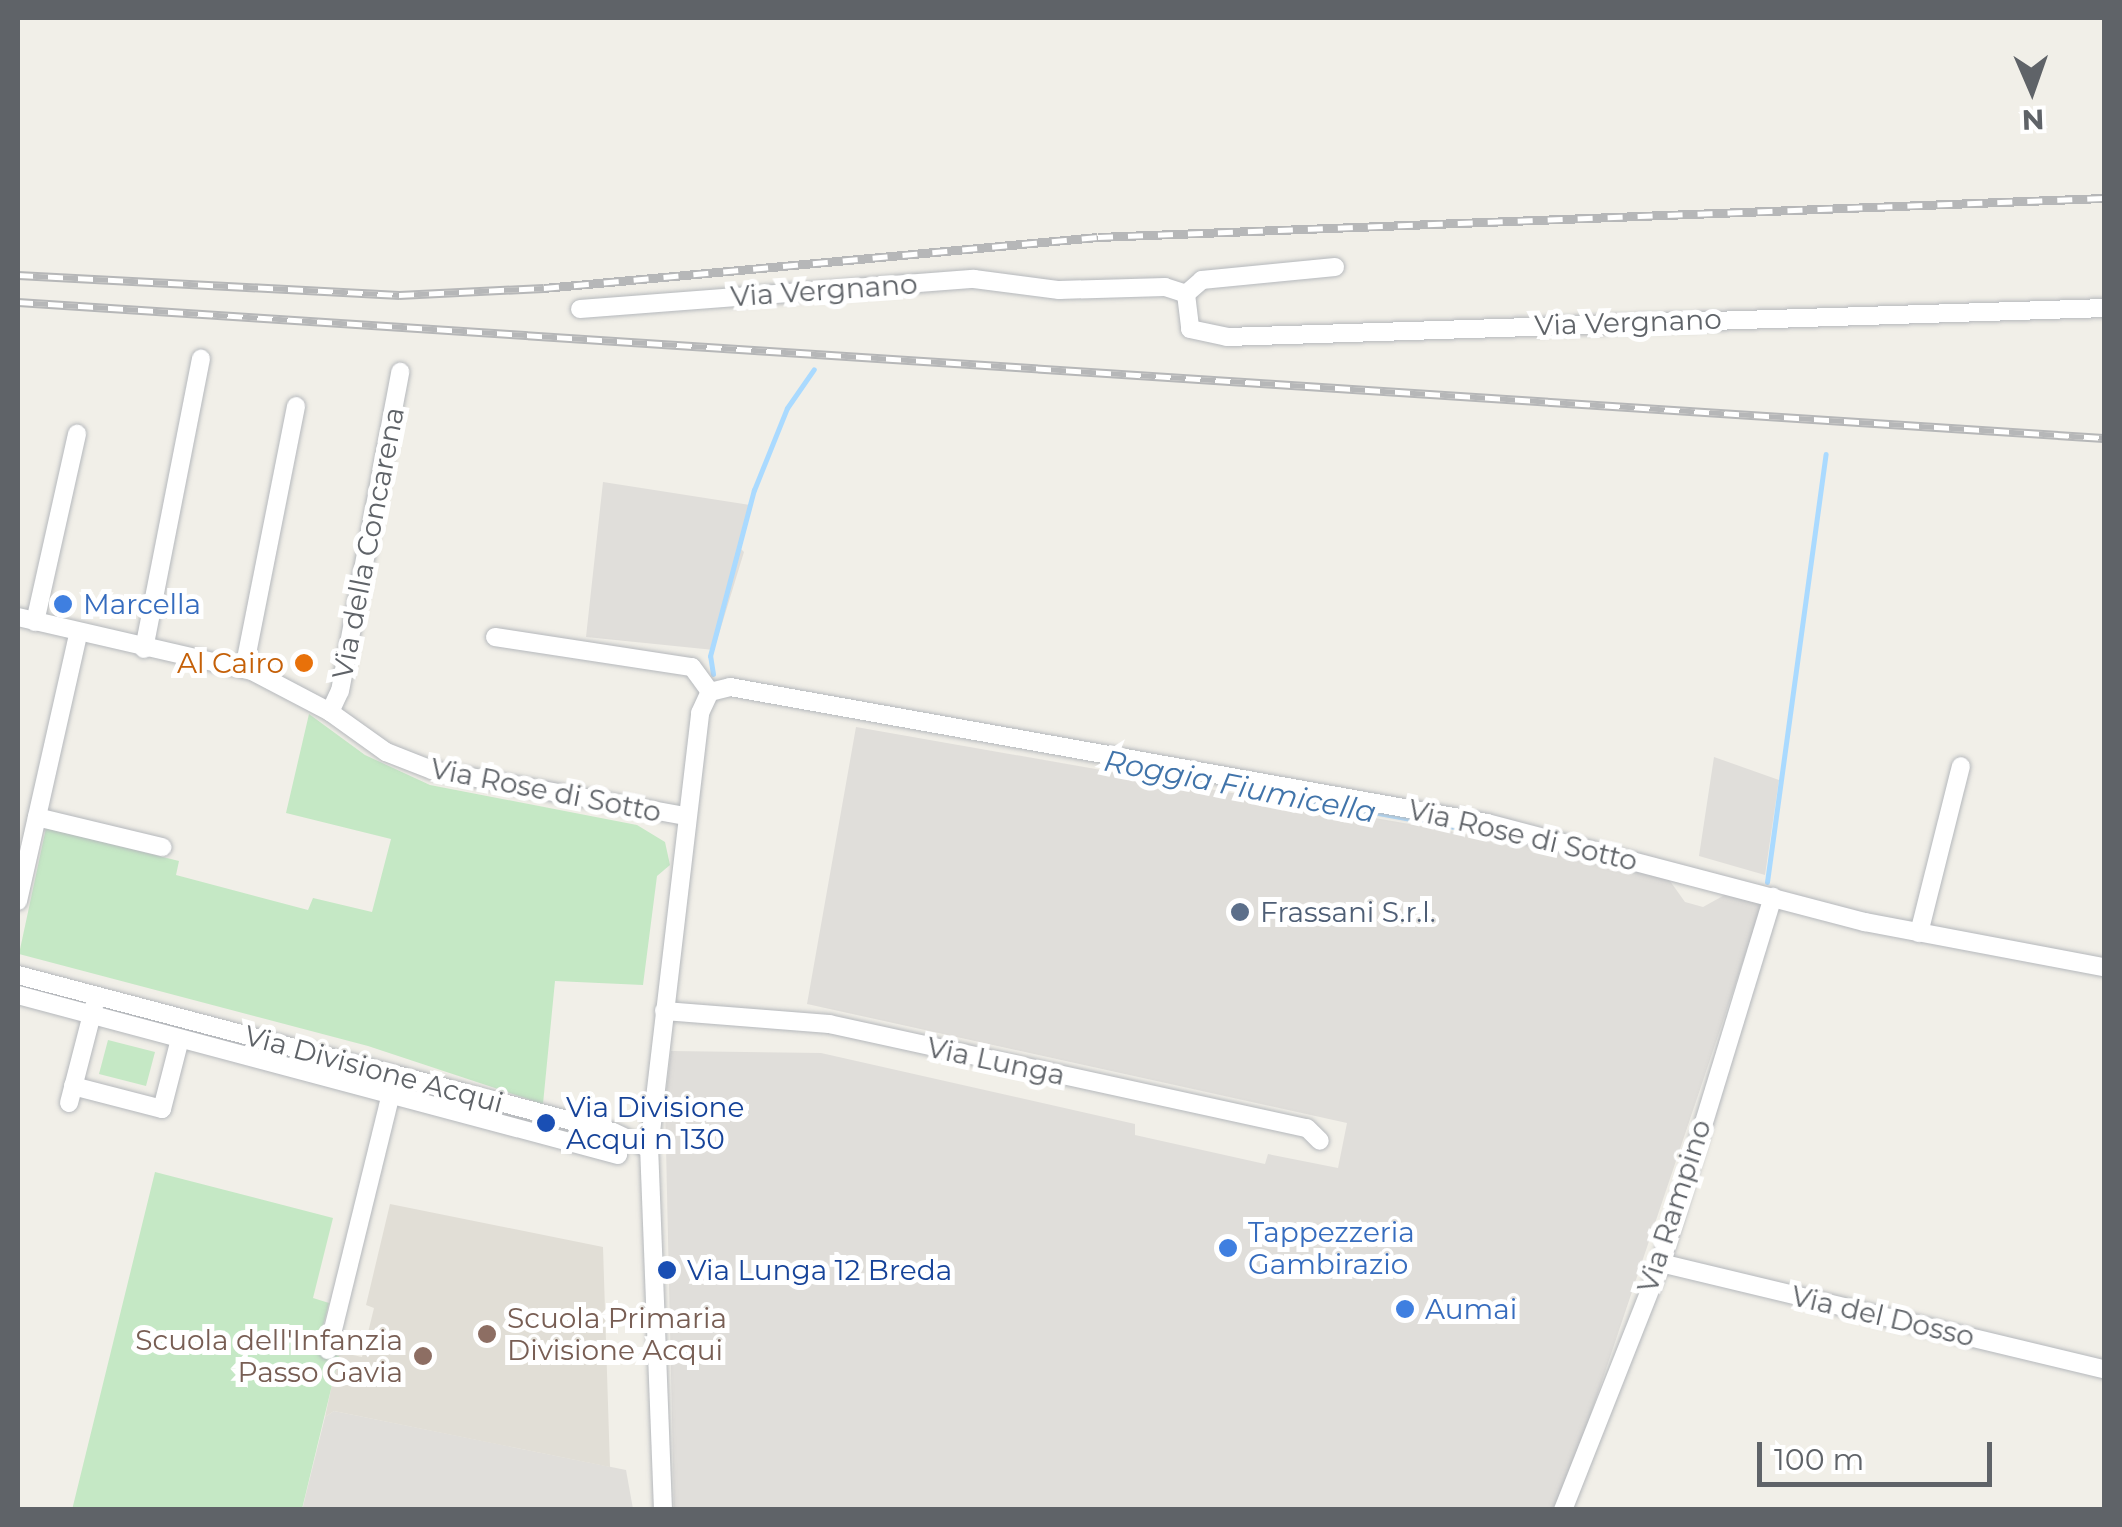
<!DOCTYPE html>
<html>
<head>
<meta charset="utf-8">
<style>
	body { margin:0 }
	#map { position:relative; width:2122px; height:1527px; overflow:hidden; background:#f1efe8; font-family:Montserrat,sans-serif }
	div>[style] { position:absolute }
	.industrial>* { inset:0; background:#e0deda }
	.education>* { inset:0; background:#e1ded6 }
	.green>* { inset:0; background:#c5e8c5 }
	.stream>* { height:5px; margin:-2.5px; padding:0 2.5px; transform-origin:2.5px; border-radius:2.5px; background:#aadaff }
	.roads { filter:drop-shadow(0 0 2px #b5b8bc) drop-shadow(0 0 2px #b5b8bc) }
	.minor>* { height:18px; margin:-9px; padding:0 9px; transform-origin:9px; border-radius:9px; background:#fff }
	.rail>* { height:9px; margin-top:-4.5px; transform-origin:0; background:repeating-linear-gradient(90deg,#fff 0 15px,#b6b7b8 0 30px); box-sizing:border-box; border-block:2px solid #b6b7b8 }
	.dots>* { width:28px; height:28px; translate:-50% -50%; box-sizing:border-box; border:5px solid #fff; border-radius:50% }
	span { translate:-50% -50%; white-space:nowrap; text-align:center; line-height:1.15; -webkit-text-stroke:10px #fff; paint-order:stroke }
	.street-label { font-size:28px; color:#5f6368 }
	.shop-label { font-size:28px; color:#366cbe }
	.left { translate:0 -50%; text-align:left }
	.food-label { font-size:28px; color:#c56008 }
	.right { translate:-100% -50%; text-align:right }
	.service-label { font-size:28px; color:#4e5e75 }
	.transit-label { font-size:28px; color:#164399 }
	.education-label { font-size:28px; color:#785e54 }
	.water-label { font-size:30px; color:#4174aa; font-style:italic }
	.frame { position:absolute; inset:0; border:20px solid #5f6368; pointer-events:none }
	.north { position:absolute; left:1982px; top:40px; width:100px; height:100px; -webkit-text-stroke:8px #fff; paint-order:stroke; rotate:178deg; font-size:28px; font-weight:700; line-height:40px; text-align:center; color:#5f6368 }
	.north::after { content:''; display:block; margin:auto; width:35px; height:45px; background:#5f6368; clip-path:polygon(50% 0,100% 100%,50% 72%,0 100%) }
	.scale { position:absolute; left:1757px; top:1442px; width:235px; height:45px; box-sizing:border-box; border:5px solid #5f6368; border-top:0; padding-left:12px; font-size:30px; line-height:35px; white-space:nowrap; color:#5f6368; -webkit-text-stroke:8px #fff; paint-order:stroke }
</style>
</head>
<body>
<div id="map">
	<div class="industrial">
		<i style="clip-path:polygon(603px 482px,750px 505px,738px 546px,744px 552px,714px 650px,586px 637px)"></i>
		<i style="clip-path:polygon(856px 727px,1609px 859px,1665px 874px,1685px 902px,1703px 907px,1730px 892px,1763px 902px,1566px 1488px,1552px 1509px,674px 1509px,665px 1102px,671px 1051px,821px 1053px,1135px 1124px,1135px 1135px,1265px 1164px,1268px 1154px,1338px 1168px,1347px 1123px,807px 1004px)"></i>
		<i style="clip-path:polygon(1714px 757px,1779px 780px,1765px 875px,1699px 856px)"></i>
		<i style="clip-path:polygon(334px 1411px,626px 1470px,633px 1509px,302px 1510px,325px 1417px)"></i>
	</div>
	<div class="education">
		<i style="clip-path:polygon(390px 1204px,603px 1247px,610px 1467px,334px 1411px,325px 1417px,339px 1352px,362px 1357px,374px 1308px,366px 1305px)"></i>
	</div>
	<div class="green">
		<i style="clip-path:polygon(309px 714px,365px 755px,430px 785px,637px 825px,665px 842px,670px 865px,657px 876px,643px 985px,555px 981px,543px 1104px,368px 1046px,19px 954px,46px 828px,179px 861px,176px 875px,308px 910px,313px 898px,372px 912px,391px 839px,286px 813px)"></i>
		<i style="clip-path:polygon(108px 1040px,155px 1052px,146px 1086px,99px 1074px)"></i>
		<i style="clip-path:polygon(155px 1172px,333px 1218px,313px 1298px,329px 1303px,317px 1350px,339px 1356px,302px 1509px,72px 1510px)"></i>
	</div>
	<div class="stream">
		<i style="left:713px;top:674px;width:18px;rotate:-99deg"></i>
		<i style="left:710px;top:656px;width:172px;rotate:-75.2deg"></i>
		<i style="left:754px;top:490px;width:88px;rotate:-68.1deg"></i>
		<i style="left:787px;top:408px;width:47px;rotate:-55.3deg"></i>
		<i style="left:1264px;top:792px;width:249px;rotate:10.4deg"></i>
		<i style="left:1767px;top:882px;width:432px;rotate:-82.2deg"></i>
	</div>
	<div class="roads">
		<div class="minor">
			<i style="left:1335px;top:267px;width:134px;rotate:174.4deg"></i>
			<i style="left:1202px;top:280px;width:21px;rotate:139deg"></i>
			<i style="left:1186px;top:294px;width:35px;rotate:83deg"></i>
			<i style="left:1190px;top:329px;width:38px;rotate:12deg"></i>
			<i style="left:1227px;top:337px;width:877px;rotate:-1.89deg"></i>
			<i style="left:580px;top:309px;width:395px;rotate:-4.4deg"></i>
			<i style="left:974px;top:279px;width:86px;rotate:7.4deg"></i>
			<i style="left:1059px;top:290px;width:106px;rotate:-1.6deg"></i>
			<i style="left:1165px;top:287px;width:22px;rotate:18deg"></i>
			<i style="left:18px;top:617px;width:240px;rotate:13deg"></i>
			<i style="left:252px;top:671px;width:88px;rotate:27.7deg"></i>
			<i style="left:330px;top:712px;width:69px;rotate:35.5deg"></i>
			<i style="left:386px;top:752px;width:49px;rotate:21.4deg"></i>
			<i style="left:432px;top:770px;width:258px;rotate:10.3deg"></i>
			<i style="left:35px;top:622px;width:193px;rotate:-77.4deg"></i>
			<i style="left:495px;top:637px;width:199px;rotate:8.7deg"></i>
			<i style="left:692px;top:667px;width:31px;rotate:54deg"></i>
			<i style="left:144px;top:649px;width:296px;rotate:-78.9deg"></i>
			<i style="left:244px;top:669px;width:268px;rotate:-78.8deg"></i>
			<i style="left:710px;top:692px;width:21px;rotate:-14deg"></i>
			<i style="left:730px;top:687px;width:769px;rotate:10.18deg"></i>
			<i style="left:1487px;top:823px;width:391px;rotate:14.7deg"></i>
			<i style="left:1865px;top:922px;width:243px;rotate:10.7deg"></i>
			<i style="left:330px;top:712px;width:23px;rotate:-65deg"></i>
			<i style="left:340px;top:691px;width:325px;rotate:-79.3deg"></i>
			<i style="left:37px;top:817px;width:129px;rotate:13.5deg"></i>
			<i style="left:18px;top:901px;width:274px;rotate:-77.3deg"></i>
			<i style="left:1919px;top:933px;width:172px;rotate:-75.9deg"></i>
			<i style="left:18px;top:975px;width:615px;rotate:14.78deg"></i>
			<i style="left:613px;top:1132px;width:40px;rotate:25deg"></i>
			<i style="left:18px;top:995px;width:621px;rotate:14.93deg"></i>
			<i style="left:664px;top:1011px;width:166px;rotate:4.5deg"></i>
			<i style="left:829px;top:1024px;width:489px;rotate:12.3deg"></i>
			<i style="left:1307px;top:1128px;width:18px;rotate:45deg"></i>
			<i style="left:73px;top:1086px;width:92px;rotate:14.5deg"></i>
			<i style="left:162px;top:1109px;width:72px;rotate:-75.6deg"></i>
			<i style="left:69px;top:1103px;width:100px;rotate:-75.5deg"></i>
			<i style="left:1661px;top:1263px;width:456px;rotate:13.5deg"></i>
			<i style="left:328px;top:1350px;width:273px;rotate:-76.2deg"></i>
			<i style="left:663px;top:1510px;width:361px;rotate:-92.2deg"></i>
			<i style="left:649px;top:1149px;width:439px;rotate:-83.3deg"></i>
			<i style="left:700px;top:713px;width:23px;rotate:-65deg"></i>
			<i style="left:1563px;top:1510px;width:266px;rotate:-68.4deg"></i>
			<i style="left:1661px;top:1263px;width:383px;rotate:-73deg"></i>
		</div>
	</div>
	<div class="rail">
		<i style="left:18px;top:275px;width:382px;rotate:3deg"></i>
		<i style="left:399px;top:295px;width:145px;rotate:-2.8deg"></i>
		<i style="left:544px;top:288px;width:556px;rotate:-5.26deg"></i>
		<i style="left:1098px;top:237px;width:1007px;rotate:-2.22deg"></i>
		<i style="left:18px;top:302px;width:2090px;rotate:3.73deg"></i>
	</div>
	<div class="dots">
		<i style="left:63px;top:604px;background:#3f7fe0"></i>
		<i style="left:304px;top:663px;background:#e8710a"></i>
		<i style="left:1240px;top:912px;background:#5c6f8a"></i>
		<i style="left:546px;top:1123px;background:#1a4fb4"></i>
		<i style="left:1228px;top:1248px;background:#3f7fe0"></i>
		<i style="left:667px;top:1270px;background:#1a4fb4"></i>
		<i style="left:1405px;top:1309px;background:#3f7fe0"></i>
		<i style="left:487px;top:1334px;background:#8d6e63"></i>
		<i style="left:423px;top:1356px;background:#8d6e63"></i>
	</div>
	<div class="street-label">
		<span style="left:824px;top:290px;rotate:-4deg">Via Vergnano</span>
		<span style="left:1628px;top:322px;rotate:-2deg">Via Vergnano</span>
		<span style="left:368px;top:543px;rotate:-79deg">Via della Concarena</span>
		<span style="left:546px;top:790px;rotate:11deg">Via Rose di Sotto</span>
		<span style="left:1523px;top:835px;rotate:13deg">Via Rose di Sotto</span>
		<span style="left:996px;top:1061px;rotate:12deg">Via Lunga</span>
		<span style="left:374px;top:1069px;rotate:15deg">Via Divisione Acqui</span>
		<span style="left:1674px;top:1206px;rotate:-72deg">Via Rampino</span>
		<span style="left:1883px;top:1316px;rotate:13deg">Via del Dosso</span>
	</div>
	<div class="shop-label">
		<span class="left" style="left:83px;top:604px">Marcella</span>
		<span class="left" style="left:1248px;top:1248px">Tappezzeria<br>Gambirazio</span>
		<span class="left" style="left:1425px;top:1309px">Aumai</span>
	</div>
	<div class="food-label">
		<span class="right" style="left:284px;top:663px">Al Cairo</span>
	</div>
	<div class="service-label">
		<span class="left" style="left:1260px;top:912px">Frassani S.r.l.</span>
	</div>
	<div class="transit-label">
		<span class="left" style="left:566px;top:1123px">Via Divisione<br>Acqui n 130</span>
		<span class="left" style="left:687px;top:1270px">Via Lunga 12 Breda</span>
	</div>
	<div class="education-label">
		<span class="left" style="left:507px;top:1334px">Scuola Primaria<br>Divisione Acqui</span>
		<span class="right" style="left:403px;top:1356px">Scuola dell'Infanzia<br>Passo Gavia</span>
	</div>
	<div class="water-label">
		<span style="left:1240px;top:787px;rotate:11deg">Roggia Fiumicella</span>
	</div>
	<div class="frame"></div>
	<div class="north">N</div>
	<div class="scale">100 m</div>
</div>
</body>
</html>
